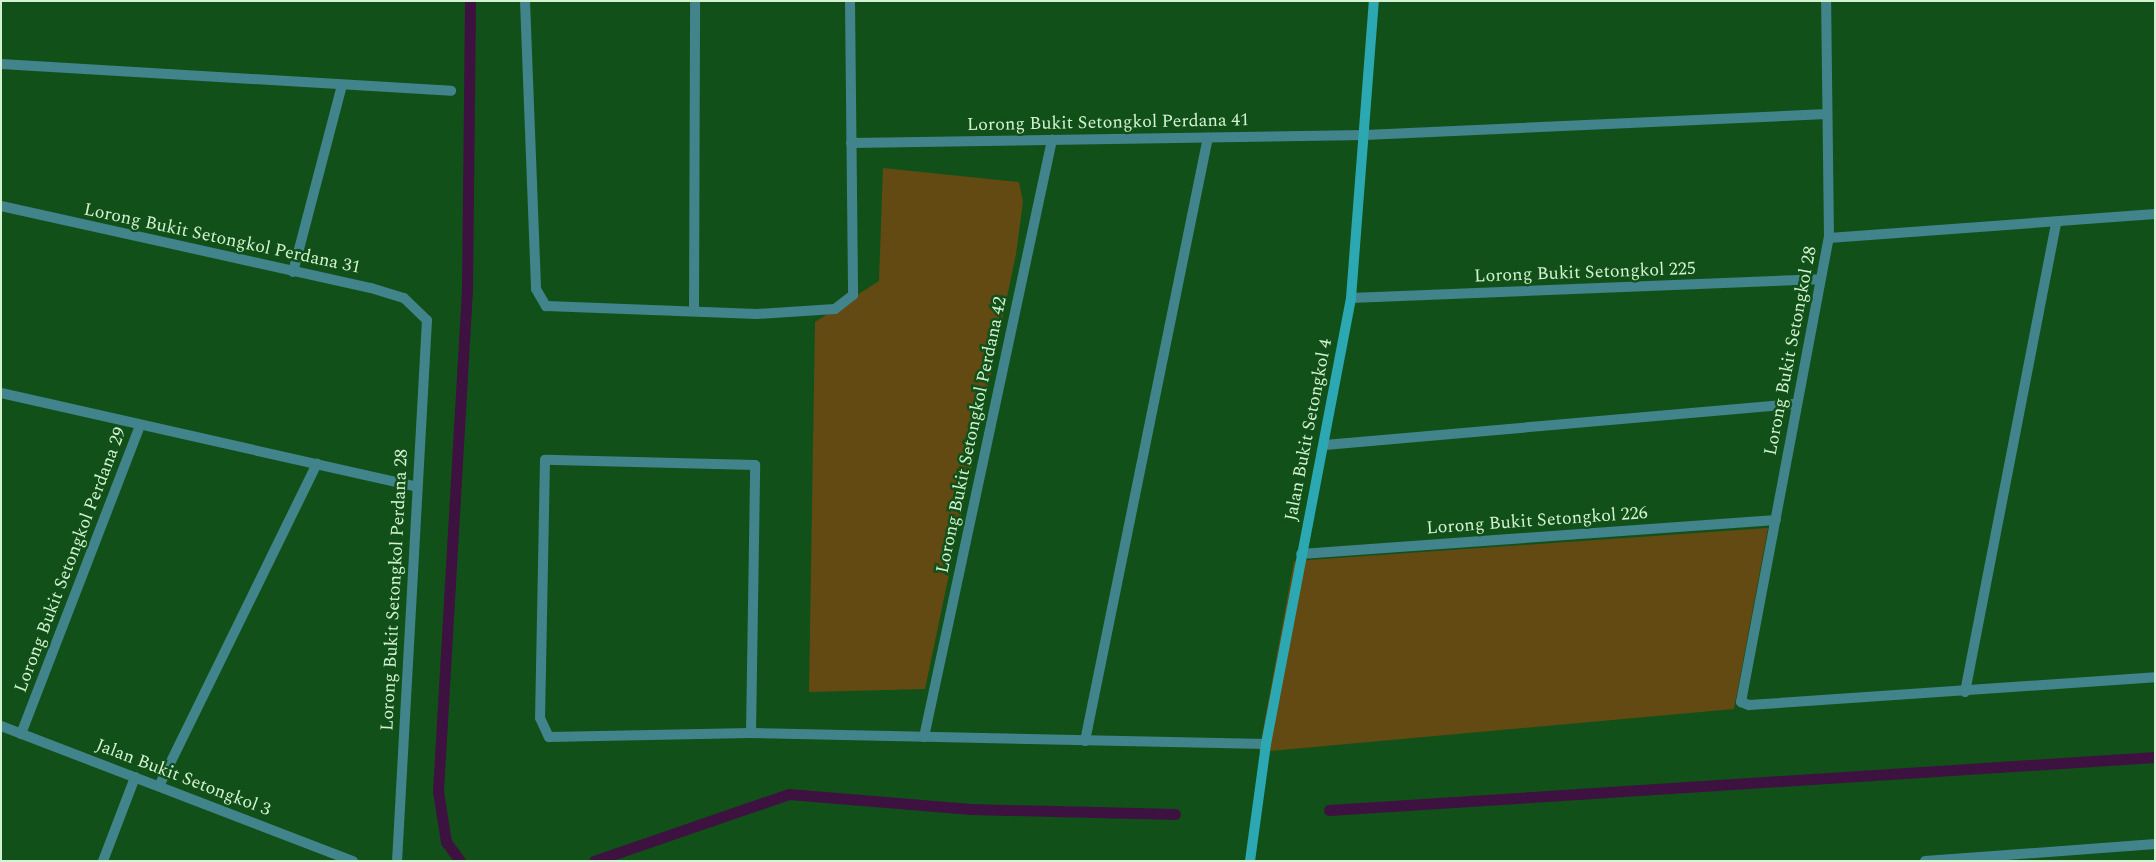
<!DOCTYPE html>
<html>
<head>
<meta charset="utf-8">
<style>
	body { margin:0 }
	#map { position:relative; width:2156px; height:862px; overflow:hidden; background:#125019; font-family:Spectral,serif }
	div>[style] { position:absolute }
	.green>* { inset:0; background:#624a12 }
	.stream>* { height:11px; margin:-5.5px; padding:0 5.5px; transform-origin:5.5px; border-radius:5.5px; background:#3d1240 }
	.lane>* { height:10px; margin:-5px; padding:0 5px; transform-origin:5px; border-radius:5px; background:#41848b }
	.street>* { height:10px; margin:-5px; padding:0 5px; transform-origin:5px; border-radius:5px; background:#41848b }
	.secondary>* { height:10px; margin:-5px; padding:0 5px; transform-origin:5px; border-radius:5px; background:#2ca8b3 }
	span { translate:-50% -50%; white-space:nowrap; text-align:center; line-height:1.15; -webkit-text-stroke:5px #125019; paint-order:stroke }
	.street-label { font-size:18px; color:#d3f2d2 }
	.frame { position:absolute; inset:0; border:2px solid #d3f2d2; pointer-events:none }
</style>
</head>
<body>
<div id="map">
	<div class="green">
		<i style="clip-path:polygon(883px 168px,1019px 182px,1023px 202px,1016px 254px,925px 689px,809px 692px,815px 322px,879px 281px)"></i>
		<i style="clip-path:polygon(1768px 528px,1734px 709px,1259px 752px,1294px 561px)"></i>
	</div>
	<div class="stream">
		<i style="left:1329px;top:810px;width:828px;rotate:-3.67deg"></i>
		<i style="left:460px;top:861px;width:24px;rotate:-126deg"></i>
		<i style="left:446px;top:842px;width:52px;rotate:-98.9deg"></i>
		<i style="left:438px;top:791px;width:503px;rotate:-86.69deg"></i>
		<i style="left:467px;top:289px;width:288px;rotate:-89.4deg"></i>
		<i style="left:594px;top:861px;width:206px;rotate:-19deg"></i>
		<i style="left:789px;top:794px;width:182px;rotate:4.7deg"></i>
		<i style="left:970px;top:809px;width:205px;rotate:1.4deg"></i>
	</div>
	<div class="lane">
		<i style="left:1px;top:64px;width:451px;rotate:3.4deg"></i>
		<i style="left:1365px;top:135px;width:462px;rotate:-2.6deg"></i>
		<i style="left:293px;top:272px;width:193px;rotate:-75.3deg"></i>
		<i style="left:536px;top:289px;width:20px;rotate:60deg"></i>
		<i style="left:546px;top:306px;width:211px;rotate:2.2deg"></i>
		<i style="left:757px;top:314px;width:78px;rotate:-3.7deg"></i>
		<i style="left:835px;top:309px;width:23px;rotate:-38deg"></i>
		<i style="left:694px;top:311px;width:310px;rotate:-89.8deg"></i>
		<i style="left:1px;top:393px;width:426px;rotate:12.7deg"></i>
		<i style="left:1325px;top:445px;width:474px;rotate:-5deg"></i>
		<i style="left:1965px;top:692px;width:479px;rotate:-79deg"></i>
		<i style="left:1741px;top:702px;width:9px;rotate:21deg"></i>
		<i style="left:1749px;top:705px;width:407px;rotate:-3.9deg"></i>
		<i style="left:1085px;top:741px;width:616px;rotate:-78.49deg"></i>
		<i style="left:159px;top:786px;width:359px;rotate:-63.9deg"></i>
	</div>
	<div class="street">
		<i style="left:525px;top:1px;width:288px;rotate:87.8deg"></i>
		<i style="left:850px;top:1px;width:294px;rotate:89.4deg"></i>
		<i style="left:851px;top:143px;width:514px;rotate:-0.89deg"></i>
		<i style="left:1px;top:206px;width:379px;rotate:12.5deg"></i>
		<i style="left:371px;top:288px;width:34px;rotate:17deg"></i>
		<i style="left:404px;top:298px;width:32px;rotate:44deg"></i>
		<i style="left:427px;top:320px;width:542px;rotate:93.17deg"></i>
		<i style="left:1829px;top:238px;width:327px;rotate:-4.2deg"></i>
		<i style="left:1351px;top:298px;width:470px;rotate:-2.3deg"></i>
		<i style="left:1301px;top:554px;width:476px;rotate:-4.1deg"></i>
		<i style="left:1741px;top:702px;width:472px;rotate:-79.3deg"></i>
		<i style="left:1829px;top:238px;width:237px;rotate:-90.7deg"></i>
		<i style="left:1px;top:726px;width:377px;rotate:21deg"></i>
		<i style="left:751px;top:733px;width:268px;rotate:-89.1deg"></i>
		<i style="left:755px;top:465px;width:210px;rotate:-178.6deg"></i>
		<i style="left:545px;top:460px;width:258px;rotate:91.1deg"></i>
		<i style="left:540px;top:718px;width:21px;rotate:65deg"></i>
		<i style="left:549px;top:737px;width:202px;rotate:-1.1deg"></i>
		<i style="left:751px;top:733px;width:515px;rotate:1.22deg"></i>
		<i style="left:21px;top:734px;width:331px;rotate:-68.9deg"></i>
		<i style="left:924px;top:737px;width:611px;rotate:-77.9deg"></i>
		<i style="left:103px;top:861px;width:90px;rotate:-69.1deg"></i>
		<i style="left:1925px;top:861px;width:231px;rotate:-4.2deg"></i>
	</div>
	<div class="secondary">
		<i style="left:1250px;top:861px;width:118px;rotate:-82.2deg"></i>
		<i style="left:1266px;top:744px;width:454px;rotate:-79.2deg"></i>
		<i style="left:1351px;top:298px;width:298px;rotate:-85.6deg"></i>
	</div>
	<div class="street-label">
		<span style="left:1108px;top:123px;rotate:-1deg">Lorong Bukit Setongkol Perdana 41</span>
		<span style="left:222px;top:239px;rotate:12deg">Lorong Bukit Setongkol Perdana 31</span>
		<span style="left:1585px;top:273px;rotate:-2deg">Lorong Bukit Setongkol 225</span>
		<span style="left:1791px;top:351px;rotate:-79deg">Lorong Bukit Setongkol 28</span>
		<span style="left:1309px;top:430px;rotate:-79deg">Jalan Bukit Setongkol 4</span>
		<span style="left:972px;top:435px;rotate:-78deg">Lorong Bukit Setongkol Perdana 42</span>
		<span style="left:1537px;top:521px;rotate:-4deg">Lorong Bukit Setongkol 226</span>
		<span style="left:71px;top:560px;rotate:-69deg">Lorong Bukit Setongkol Perdana 29</span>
		<span style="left:395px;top:590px;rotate:-87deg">Lorong Bukit Setongkol Perdana 28</span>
		<span style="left:183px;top:778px;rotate:21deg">Jalan Bukit Setongkol 3</span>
	</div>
	<div class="frame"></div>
</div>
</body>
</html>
